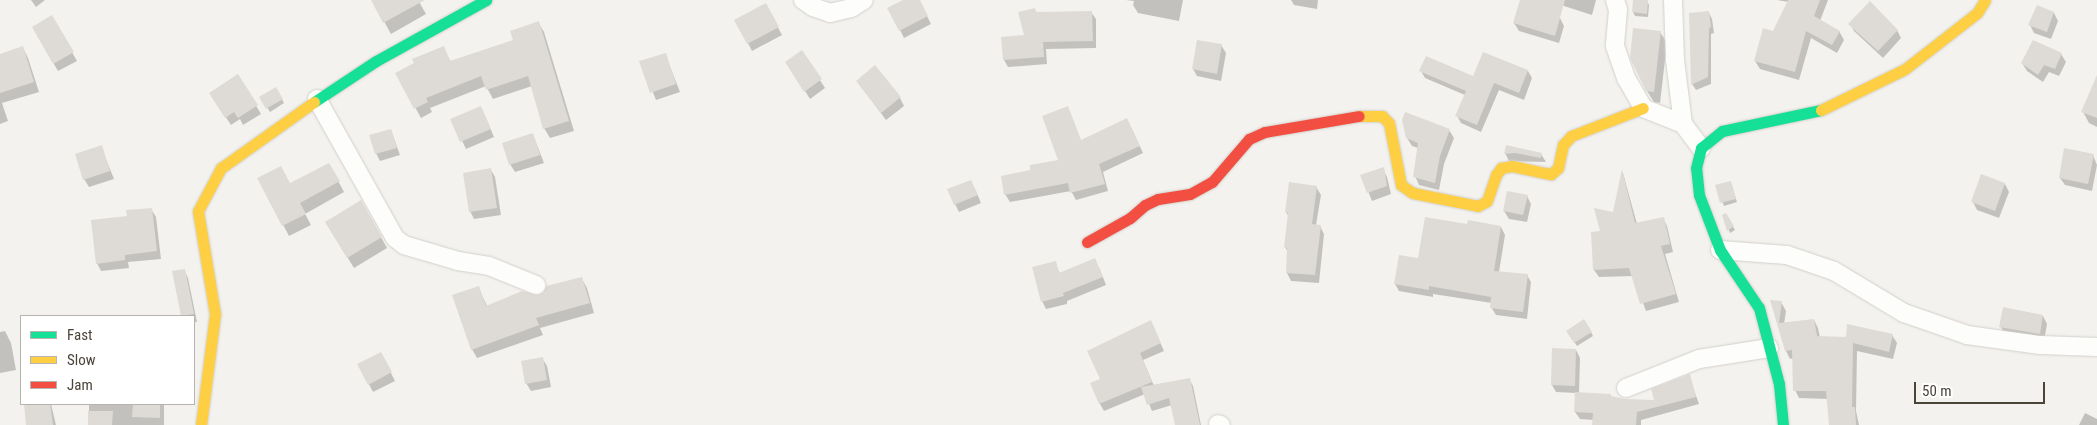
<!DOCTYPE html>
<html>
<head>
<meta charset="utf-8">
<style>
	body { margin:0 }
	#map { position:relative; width:2097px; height:425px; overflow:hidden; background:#f4f2ee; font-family:"Roboto Condensed",sans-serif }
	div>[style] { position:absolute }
	.shadow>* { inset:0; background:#0003 }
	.building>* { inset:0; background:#dedbd6 }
	.roads { filter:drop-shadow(0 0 1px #d2d0cb) drop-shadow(0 0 1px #d2d0cb) }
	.street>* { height:18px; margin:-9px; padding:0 9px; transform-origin:9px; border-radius:9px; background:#fdfdfc }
	.fast>* { height:11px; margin:-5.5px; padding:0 5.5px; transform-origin:5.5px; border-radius:5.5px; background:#16e098 }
	.slow>* { height:11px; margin:-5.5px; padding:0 5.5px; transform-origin:5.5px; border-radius:5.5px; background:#ffcf43 }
	.jam>* { height:11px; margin:-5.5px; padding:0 5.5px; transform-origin:5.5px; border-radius:5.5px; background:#f24e42 }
	span { translate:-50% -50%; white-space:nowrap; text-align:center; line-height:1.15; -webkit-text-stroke:4px #fff; paint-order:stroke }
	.legend { position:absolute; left:20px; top:315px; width:175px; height:90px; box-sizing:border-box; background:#fff; border:1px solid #b7b4b0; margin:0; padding:6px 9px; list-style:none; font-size:15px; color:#4b4439 }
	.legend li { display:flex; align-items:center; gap:10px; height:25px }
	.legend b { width:25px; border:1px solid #b7b4b0 }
	.scale { position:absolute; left:1914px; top:382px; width:131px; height:22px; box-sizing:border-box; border:2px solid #4b4439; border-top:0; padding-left:6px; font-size:15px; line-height:18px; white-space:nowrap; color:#4b4439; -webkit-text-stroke:4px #fff; paint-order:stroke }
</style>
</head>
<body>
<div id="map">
	<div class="shadow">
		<i style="clip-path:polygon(31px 0,45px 0,36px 7px)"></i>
		<i style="clip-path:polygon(372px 0,418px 0,426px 14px,391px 34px)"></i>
		<i style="clip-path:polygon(905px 0,919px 0,931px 24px,904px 38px,900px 30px)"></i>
		<i style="clip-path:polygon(1126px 0,1183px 0,1179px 21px,1138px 13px,1133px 5px,1134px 1px)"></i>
		<i style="clip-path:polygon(1291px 0,1318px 0,1317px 9px,1294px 5px)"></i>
		<i style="clip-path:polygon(1560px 0,1596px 0,1592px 15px,1564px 6px)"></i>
		<i style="clip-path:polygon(1635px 0,1647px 1px,1649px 5px,1648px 17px,1635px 16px,1633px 12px)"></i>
		<i style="clip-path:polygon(1777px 0,1828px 0,1820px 21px,1839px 31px,1844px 40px,1837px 53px,1811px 38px,1799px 80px,1760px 69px,1755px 61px,1774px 33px,1789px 2px)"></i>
		<i style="clip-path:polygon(766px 5px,782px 35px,752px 51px,736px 20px)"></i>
		<i style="clip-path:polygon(2037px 7px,2054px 13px,2058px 21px,2051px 39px,2034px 33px,2030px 25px)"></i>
		<i style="clip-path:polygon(1034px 9px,1037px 13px,1091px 12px,1096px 19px,1096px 48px,1046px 49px,1047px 64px,1008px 67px,1004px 60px,1025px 36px)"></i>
		<i style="clip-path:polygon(1709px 13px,1712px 19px,1714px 33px,1711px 34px,1711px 84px,1696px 90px,1692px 84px,1692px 33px)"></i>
		<i style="clip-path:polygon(52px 17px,77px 61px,58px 71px,33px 28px)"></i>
		<i style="clip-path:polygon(1560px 18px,1564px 26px,1559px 43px,1519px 31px,1514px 23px)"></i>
		<i style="clip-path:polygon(538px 22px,544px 32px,574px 131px,550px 138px,544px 128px,532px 86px,493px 99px,486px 86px,430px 108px,432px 112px,421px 118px,397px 74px,443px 48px,451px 62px,515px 41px)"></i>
		<i style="clip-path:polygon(1850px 24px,1897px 30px,1901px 38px,1883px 58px,1854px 31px)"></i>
		<i style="clip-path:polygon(1660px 32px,1667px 43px,1660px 103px,1654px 102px,1647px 91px)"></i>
		<i style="clip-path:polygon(1221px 45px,1226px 53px,1221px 81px,1197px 76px,1193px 69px)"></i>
		<i style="clip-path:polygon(23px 48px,28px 58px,39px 92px,2px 103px,8px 121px,0 124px,0 55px)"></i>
		<i style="clip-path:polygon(802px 52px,825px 88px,810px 99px,787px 62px)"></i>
		<i style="clip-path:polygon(665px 54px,680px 92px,656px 100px,641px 62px)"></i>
		<i style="clip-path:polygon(2061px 54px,2066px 62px,2059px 76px,2049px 72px,2043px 82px,2027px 71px,2022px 63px)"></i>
		<i style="clip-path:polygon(1421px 71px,1474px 78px,1528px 71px,1532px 78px,1524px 100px,1499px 90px,1481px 132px,1461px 123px,1457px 116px,1465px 95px,1425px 78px)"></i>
		<i style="clip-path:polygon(238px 76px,261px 114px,243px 125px,240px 119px,231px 125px,215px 101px)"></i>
		<i style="clip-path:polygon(2097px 77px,2097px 127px,2089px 123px,2083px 112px)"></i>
		<i style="clip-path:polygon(857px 81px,900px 98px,904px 106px,886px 120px)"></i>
		<i style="clip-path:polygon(276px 89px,284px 103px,270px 112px,261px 98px)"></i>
		<i style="clip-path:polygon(1067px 108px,1081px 141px,1131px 127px,1143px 153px,1103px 172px,1108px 191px,1076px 200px,1071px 191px,1010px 202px,1005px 194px,1032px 171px,1060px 161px)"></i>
		<i style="clip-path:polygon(485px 116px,494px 137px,466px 149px,452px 120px)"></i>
		<i style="clip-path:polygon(391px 130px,400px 155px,380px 161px,376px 153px)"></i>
		<i style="clip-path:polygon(1449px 130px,1454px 138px,1444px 164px,1439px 190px,1419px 185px,1415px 176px,1418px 148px,1412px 146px,1407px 138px)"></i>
		<i style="clip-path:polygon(533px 135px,544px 163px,515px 172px,510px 164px)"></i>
		<i style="clip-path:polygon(1507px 146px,1541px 154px,1546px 162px,1509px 161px,1505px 153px)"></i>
		<i style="clip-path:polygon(101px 147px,114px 179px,89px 187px,84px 179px)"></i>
		<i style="clip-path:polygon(2093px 155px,2097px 165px,2092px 191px,2065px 185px,2060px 178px)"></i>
		<i style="clip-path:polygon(329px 164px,344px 192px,305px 214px,311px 225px,289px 236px,259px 179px,290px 185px)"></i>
		<i style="clip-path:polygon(1383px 169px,1387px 177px,1391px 194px,1372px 201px,1362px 176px)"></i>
		<i style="clip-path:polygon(491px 170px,495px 177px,501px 215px,474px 219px,470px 211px)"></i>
		<i style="clip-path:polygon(1623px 173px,1637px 224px,1663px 218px,1667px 226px,1673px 252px,1665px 254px,1679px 302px,1646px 311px,1633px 276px,1599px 277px,1594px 270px,1601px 232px,1614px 214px)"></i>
		<i style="clip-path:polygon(2005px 184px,2009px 192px,1999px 218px,1977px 210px,1973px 202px)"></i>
		<i style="clip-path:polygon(1716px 186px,1732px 186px,1737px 202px,1724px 206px)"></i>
		<i style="clip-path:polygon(1316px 187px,1321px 195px,1316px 225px,1320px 226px,1324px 234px,1319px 283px,1291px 281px,1287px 273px,1288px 252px,1285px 247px,1289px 217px,1286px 212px)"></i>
		<i style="clip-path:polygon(975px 189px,981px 203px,959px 212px,955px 204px)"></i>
		<i style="clip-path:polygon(1527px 196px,1531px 204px,1527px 222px,1509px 219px,1504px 211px)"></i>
		<i style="clip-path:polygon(361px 201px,387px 248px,354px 268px,333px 234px)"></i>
		<i style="clip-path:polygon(151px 209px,156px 217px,161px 259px,128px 262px,129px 268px,101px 271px,97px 263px,128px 217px)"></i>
		<i style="clip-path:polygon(1725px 214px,1735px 230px,1730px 233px,1723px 216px)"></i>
		<i style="clip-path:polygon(1468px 225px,1501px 227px,1505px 235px,1499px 272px,1527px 275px,1531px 282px,1527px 319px,1496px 315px,1491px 307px,1492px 303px,1433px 294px,1433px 297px,1399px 291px,1395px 284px,1419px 260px)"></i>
		<i style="clip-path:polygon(1055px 263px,1060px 274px,1099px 267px,1106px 285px,1067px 301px,1067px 304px,1046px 309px,1042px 301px)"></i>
		<i style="clip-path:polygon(184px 270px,188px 278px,197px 322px,194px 322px,194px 316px,182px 316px,173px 272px)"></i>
		<i style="clip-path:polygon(582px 279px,587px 288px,594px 313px,540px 328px,543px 335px,477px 358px,472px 349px,478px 287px,487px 306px,538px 297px)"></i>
		<i style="clip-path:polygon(1772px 301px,1781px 302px,1786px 311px,1784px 324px,1814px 320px,1818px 328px,1820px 338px,1892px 335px,1897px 343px,1893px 359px,1857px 351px,1856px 411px,1859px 425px,1830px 425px,1828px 399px,1799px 398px,1795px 390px,1794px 358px,1790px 359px,1786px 351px)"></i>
		<i style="clip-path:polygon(2043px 316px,2047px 324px,2044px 341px,2005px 334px,2001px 327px)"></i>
		<i style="clip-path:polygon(1151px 322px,1164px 351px,1143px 360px,1154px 386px,1189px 379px,1193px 386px,1201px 425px,1176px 425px,1172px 405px,1152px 411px,1145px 394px,1104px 411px,1100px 404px,1091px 384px,1102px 379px)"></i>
		<i style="clip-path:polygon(5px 331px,11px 343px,16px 370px,0 373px,0 332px)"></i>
		<i style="clip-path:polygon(1591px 332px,1593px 336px,1577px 346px,1570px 335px)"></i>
		<i style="clip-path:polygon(1576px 350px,1580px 358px,1579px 393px,1625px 400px,1656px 401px,1689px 376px,1699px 404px,1641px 420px,1641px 425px,1593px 425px,1594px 420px,1580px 419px,1575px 412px,1576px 393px,1556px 392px,1552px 385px)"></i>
		<i style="clip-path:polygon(542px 358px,547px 366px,551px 387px,531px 391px,526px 383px)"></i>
		<i style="clip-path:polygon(385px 361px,395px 381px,373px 392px,359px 365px)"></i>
		<i style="clip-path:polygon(25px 404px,51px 404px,56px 425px,27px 425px)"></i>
		<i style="clip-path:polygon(89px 404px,164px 404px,164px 425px,89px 425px)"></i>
		<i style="clip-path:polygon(2085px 413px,2097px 419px,2097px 425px,2079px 425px)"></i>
	</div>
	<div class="building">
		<i style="clip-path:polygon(371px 0,425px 0,383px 23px)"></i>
		<i style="clip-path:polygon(903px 0,920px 0,928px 16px,899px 31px,887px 8px)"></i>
		<i style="clip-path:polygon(1520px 0,1565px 0,1555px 36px,1513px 23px)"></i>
		<i style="clip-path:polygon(1633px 0,1648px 0,1647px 14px,1632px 12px)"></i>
		<i style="clip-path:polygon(1788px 0,1820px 0,1814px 16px,1840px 31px,1832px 45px,1806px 31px,1795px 72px,1754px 61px,1763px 28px,1773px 31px)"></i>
		<i style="clip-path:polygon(1870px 1px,1898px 30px,1878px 51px,1848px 24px)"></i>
		<i style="clip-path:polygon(766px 3px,779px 27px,747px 44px,734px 20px)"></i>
		<i style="clip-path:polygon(2037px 5px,2054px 12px,2047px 32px,2028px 25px)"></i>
		<i style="clip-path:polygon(1035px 8px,1036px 12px,1092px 11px,1093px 41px,1043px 42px,1044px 57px,1003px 60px,1001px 37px,1024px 35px,1018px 12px)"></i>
		<i style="clip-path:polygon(1709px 11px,1711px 27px,1709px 28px,1708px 77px,1691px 85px,1689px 13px)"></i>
		<i style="clip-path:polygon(52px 15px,74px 52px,53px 64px,32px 27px)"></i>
		<i style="clip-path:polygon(539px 21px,569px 121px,543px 129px,528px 76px,486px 90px,481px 76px,426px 98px,428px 102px,414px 109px,395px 73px,414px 63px,412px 59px,444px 46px,450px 61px,513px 40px,510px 31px)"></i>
		<i style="clip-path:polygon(1633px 28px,1661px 31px,1654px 92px,1646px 91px,1630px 58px)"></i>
		<i style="clip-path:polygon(1197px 40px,1222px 44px,1217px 74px,1192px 69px)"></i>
		<i style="clip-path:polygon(2033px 40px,2062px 53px,2055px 69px,2044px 65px,2038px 75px,2021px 63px)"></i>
		<i style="clip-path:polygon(23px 46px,34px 82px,0 93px,0 54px)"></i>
		<i style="clip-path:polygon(802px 50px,822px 79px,804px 92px,785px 62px)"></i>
		<i style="clip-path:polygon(1483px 52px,1528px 70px,1519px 93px,1494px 83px,1477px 125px,1455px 116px,1466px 91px,1419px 71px,1426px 56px,1473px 76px)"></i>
		<i style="clip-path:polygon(666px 53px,676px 84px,650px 93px,639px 61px)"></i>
		<i style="clip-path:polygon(875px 65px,901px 97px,881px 113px,856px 81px)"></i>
		<i style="clip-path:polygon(238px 74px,258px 105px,238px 118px,234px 112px,225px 118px,209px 93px)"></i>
		<i style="clip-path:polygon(2097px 75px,2097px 118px,2081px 112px)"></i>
		<i style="clip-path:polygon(276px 87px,283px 99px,266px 109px,259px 97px)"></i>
		<i style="clip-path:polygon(481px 106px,491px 129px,460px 142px,450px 119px)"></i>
		<i style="clip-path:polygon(1068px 106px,1081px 140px,1127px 118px,1140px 146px,1099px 164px,1105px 184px,1070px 193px,1068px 183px,1004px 195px,1001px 176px,1030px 170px,1030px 165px,1058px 160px,1042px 116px)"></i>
		<i style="clip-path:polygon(1405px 112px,1450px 129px,1440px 156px,1435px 183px,1413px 177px,1418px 143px,1406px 138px,1402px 120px)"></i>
		<i style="clip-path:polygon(391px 129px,397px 148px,375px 154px,369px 135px)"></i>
		<i style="clip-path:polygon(533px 133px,540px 155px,509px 165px,502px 143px)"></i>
		<i style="clip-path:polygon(102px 145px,110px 171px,83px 180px,75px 154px)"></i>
		<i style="clip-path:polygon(1506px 145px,1542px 153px,1541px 158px,1515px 153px,1504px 154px)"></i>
		<i style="clip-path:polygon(2064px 148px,2094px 154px,2088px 184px,2059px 178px)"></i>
		<i style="clip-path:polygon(329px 163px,340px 181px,300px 203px,306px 214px,282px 226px,257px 178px,281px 166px,290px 183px)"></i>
		<i style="clip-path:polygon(1384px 167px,1387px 186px,1367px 193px,1360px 175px)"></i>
		<i style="clip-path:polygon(491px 168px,497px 208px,469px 212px,463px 173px)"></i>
		<i style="clip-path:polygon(1622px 169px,1635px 223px,1664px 217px,1670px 244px,1661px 246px,1676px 294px,1640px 304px,1629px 268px,1593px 270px,1591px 232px,1600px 231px,1594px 208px,1613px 212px)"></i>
		<i style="clip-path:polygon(1981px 174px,2005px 183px,1995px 211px,1971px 202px)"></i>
		<i style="clip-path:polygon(971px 180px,978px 195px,954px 205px,947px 189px)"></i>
		<i style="clip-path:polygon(1731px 181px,1736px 199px,1720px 203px,1715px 185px)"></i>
		<i style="clip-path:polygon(1289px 182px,1317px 186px,1312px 224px,1321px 225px,1315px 275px,1286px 273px,1287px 248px,1284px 247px,1288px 213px,1285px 212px)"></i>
		<i style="clip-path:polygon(1507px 191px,1528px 195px,1523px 215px,1503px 211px)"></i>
		<i style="clip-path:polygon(361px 200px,382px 237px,347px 258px,325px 222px)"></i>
		<i style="clip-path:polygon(152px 208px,157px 251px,125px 255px,125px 260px,96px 264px,91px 220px,127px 216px,126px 210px)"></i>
		<i style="clip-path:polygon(1726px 213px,1734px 226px,1727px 231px,1722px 215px)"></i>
		<i style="clip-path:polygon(1425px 217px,1467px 224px,1468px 220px,1501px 226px,1494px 271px,1528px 274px,1523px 312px,1490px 308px,1491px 297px,1429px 286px,1429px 290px,1394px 284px,1399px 255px,1418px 258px)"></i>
		<i style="clip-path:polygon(1095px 258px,1103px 277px,1063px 293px,1064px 296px,1041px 302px,1032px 267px,1056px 261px,1059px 273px)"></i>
		<i style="clip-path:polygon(185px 269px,194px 314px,181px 316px,172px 271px)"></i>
		<i style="clip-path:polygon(582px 277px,590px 303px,536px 318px,539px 325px,471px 350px,452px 295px,479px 286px,486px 306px,522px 291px,538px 295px,543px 293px,546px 286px)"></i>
		<i style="clip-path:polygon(1770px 300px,1782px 301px,1779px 323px,1814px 319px,1817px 336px,1846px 337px,1847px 324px,1893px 334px,1889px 352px,1853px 343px,1852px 407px,1855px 407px,1856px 425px,1829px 425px,1826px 391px,1793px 391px,1792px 350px,1785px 351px)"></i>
		<i style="clip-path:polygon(2003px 307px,2043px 315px,2040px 334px,1999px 327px)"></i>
		<i style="clip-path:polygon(1584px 319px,1592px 332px,1574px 343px,1566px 331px)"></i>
		<i style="clip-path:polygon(1151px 320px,1161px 343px,1140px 353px,1152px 382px,1099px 404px,1090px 383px,1100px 379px,1087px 351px)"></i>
		<i style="clip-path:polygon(1552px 348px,1576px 349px,1575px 386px,1551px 385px)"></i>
		<i style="clip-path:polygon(381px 352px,392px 372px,368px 385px,357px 364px)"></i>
		<i style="clip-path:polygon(543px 357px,547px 380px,525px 384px,521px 361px)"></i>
		<i style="clip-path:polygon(1690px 374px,1696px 397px,1637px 412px,1636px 425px,1592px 425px,1593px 413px,1574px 412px,1575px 392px,1611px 394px,1611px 396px,1625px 399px,1654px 400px,1651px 389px)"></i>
		<i style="clip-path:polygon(1190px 378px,1200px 425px,1175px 425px,1169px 398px,1147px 405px,1141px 387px)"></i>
		<i style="clip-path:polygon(24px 404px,50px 404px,53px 425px,26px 425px)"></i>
		<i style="clip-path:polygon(133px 404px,160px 404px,160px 418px,132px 417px)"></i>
		<i style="clip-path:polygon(88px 411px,113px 411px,112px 425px,88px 425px)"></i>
	</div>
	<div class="roads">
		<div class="street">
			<i style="left:803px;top:0;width:12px;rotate:35deg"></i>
			<i style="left:813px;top:7px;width:18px;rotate:19deg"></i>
			<i style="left:830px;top:13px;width:22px;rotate:-13deg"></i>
			<i style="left:851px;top:8px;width:15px;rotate:-32deg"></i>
			<i style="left:1615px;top:0;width:10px;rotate:73deg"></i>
			<i style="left:1618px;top:10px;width:36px;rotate:95deg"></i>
			<i style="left:1615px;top:46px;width:34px;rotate:71deg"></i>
			<i style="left:1626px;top:78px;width:34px;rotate:60deg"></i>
			<i style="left:1643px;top:108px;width:43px;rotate:21.8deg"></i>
			<i style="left:1683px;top:124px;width:30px;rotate:53deg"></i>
			<i style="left:1673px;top:0;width:60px;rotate:88.1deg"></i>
			<i style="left:1675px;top:60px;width:64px;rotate:82.9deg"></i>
			<i style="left:317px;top:99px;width:159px;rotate:60.7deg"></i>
			<i style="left:395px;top:238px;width:11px;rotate:38deg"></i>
			<i style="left:404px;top:245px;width:56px;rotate:16.5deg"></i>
			<i style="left:458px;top:261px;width:31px;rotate:9deg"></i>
			<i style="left:489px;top:266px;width:51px;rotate:22deg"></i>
			<i style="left:1720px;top:250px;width:67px;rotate:4.3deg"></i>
			<i style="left:1787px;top:255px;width:50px;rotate:18.8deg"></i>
			<i style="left:1834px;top:271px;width:82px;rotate:31deg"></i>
			<i style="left:1904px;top:313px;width:67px;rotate:19.2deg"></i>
			<i style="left:1967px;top:335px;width:74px;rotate:7.8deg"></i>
			<i style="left:2040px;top:345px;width:57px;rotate:2deg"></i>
			<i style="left:1626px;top:388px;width:79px;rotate:-21.7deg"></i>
			<i style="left:1699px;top:359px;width:71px;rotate:-8.9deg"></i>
			<i style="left:1218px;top:424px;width:3px;rotate:18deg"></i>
		</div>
		<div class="fast">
			<i style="left:314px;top:102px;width:74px;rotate:-33.5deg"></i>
			<i style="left:376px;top:61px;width:126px;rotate:-29deg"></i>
			<i style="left:1783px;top:425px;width:41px;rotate:-95.6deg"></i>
			<i style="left:1779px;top:384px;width:79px;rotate:-104.7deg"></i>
			<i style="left:1759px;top:308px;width:70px;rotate:-123.9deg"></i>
			<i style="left:1720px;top:250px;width:59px;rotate:-110.9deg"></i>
			<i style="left:1699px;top:195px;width:27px;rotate:-96deg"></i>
			<i style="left:1696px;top:168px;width:21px;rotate:-76deg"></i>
			<i style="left:1701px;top:148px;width:27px;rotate:-39deg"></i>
			<i style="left:1722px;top:131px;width:101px;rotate:-12deg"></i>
		</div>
		<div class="slow">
			<i style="left:1821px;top:110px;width:93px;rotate:-26deg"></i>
			<i style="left:1905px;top:69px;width:91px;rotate:-37.9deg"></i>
			<i style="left:1977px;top:13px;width:15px;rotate:-58deg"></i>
			<i style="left:1359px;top:116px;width:23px"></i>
			<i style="left:1382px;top:116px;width:10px;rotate:45deg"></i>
			<i style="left:1389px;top:123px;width:63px;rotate:79deg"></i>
			<i style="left:1401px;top:185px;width:14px;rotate:34deg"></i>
			<i style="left:1413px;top:193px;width:66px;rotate:11.3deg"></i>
			<i style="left:1478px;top:206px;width:10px;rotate:-29deg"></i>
			<i style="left:1487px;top:201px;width:28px;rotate:-71deg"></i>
			<i style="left:1496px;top:175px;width:9px;rotate:-54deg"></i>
			<i style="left:1501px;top:168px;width:11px;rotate:-10deg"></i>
			<i style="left:1512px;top:166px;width:40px;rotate:12deg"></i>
			<i style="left:1551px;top:174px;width:9px;rotate:-41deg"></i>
			<i style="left:1558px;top:168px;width:24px;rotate:-78deg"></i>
			<i style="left:1563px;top:145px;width:12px;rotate:-48deg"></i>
			<i style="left:1571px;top:136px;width:77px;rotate:-21.3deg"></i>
			<i style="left:201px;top:425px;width:112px;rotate:-82.8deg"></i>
			<i style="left:215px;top:314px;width:104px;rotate:-99.4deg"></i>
			<i style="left:198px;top:211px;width:49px;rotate:-61.9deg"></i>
			<i style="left:221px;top:168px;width:114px;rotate:-35.4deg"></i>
		</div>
		<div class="jam">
			<i style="left:1087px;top:242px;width:49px;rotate:-29.2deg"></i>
			<i style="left:1130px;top:218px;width:20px;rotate:-41deg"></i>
			<i style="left:1145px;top:205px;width:14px;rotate:-25deg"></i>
			<i style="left:1158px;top:199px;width:32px;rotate:-9deg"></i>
			<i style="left:1190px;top:194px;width:25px;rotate:-29deg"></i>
			<i style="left:1212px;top:182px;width:57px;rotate:-49.3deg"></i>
			<i style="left:1249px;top:139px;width:17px;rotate:-24deg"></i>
			<i style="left:1265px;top:132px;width:95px;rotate:-9.7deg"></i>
		</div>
	</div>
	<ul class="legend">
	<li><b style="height:6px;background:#16e098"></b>Fast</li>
	<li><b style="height:6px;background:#ffcf43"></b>Slow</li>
	<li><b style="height:6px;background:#f24e42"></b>Jam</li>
	</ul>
	<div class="scale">50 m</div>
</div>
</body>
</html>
